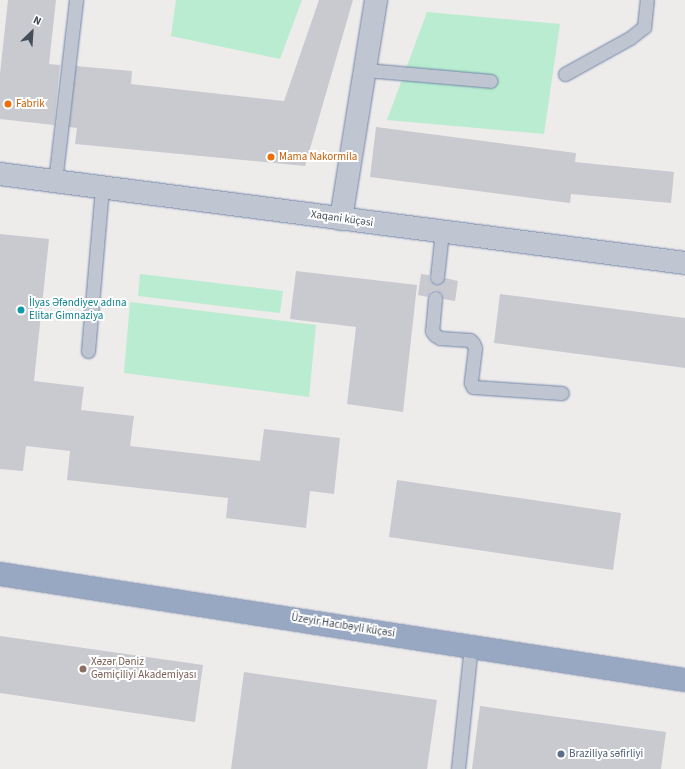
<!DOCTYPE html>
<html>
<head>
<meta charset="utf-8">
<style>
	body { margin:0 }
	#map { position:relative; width:685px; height:769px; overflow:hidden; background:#eeebeb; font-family:"Source Sans 3",sans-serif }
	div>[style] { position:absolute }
	.green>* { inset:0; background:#b9ecd1 }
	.building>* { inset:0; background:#c8cad0 }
	.roads { filter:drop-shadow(0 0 1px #6f84a6) drop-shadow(0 0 1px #6f84a6) }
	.service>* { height:13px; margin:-6.5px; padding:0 6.5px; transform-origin:6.5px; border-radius:6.5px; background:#bfc6d1 }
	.minor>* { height:22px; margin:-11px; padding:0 11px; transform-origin:11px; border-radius:11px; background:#bfc6d1 }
	.trunk>* { height:22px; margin:-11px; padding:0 11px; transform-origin:11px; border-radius:11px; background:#98a8c2 }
	.dots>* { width:11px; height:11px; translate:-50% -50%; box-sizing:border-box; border:2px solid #fff; border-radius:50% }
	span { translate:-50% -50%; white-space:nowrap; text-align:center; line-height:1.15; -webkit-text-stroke:4px #fff; paint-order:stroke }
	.food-label { font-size:11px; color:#c56008 }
	.left { translate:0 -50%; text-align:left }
	.street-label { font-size:11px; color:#444d58 }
	.culture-label { font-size:11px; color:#0d838f }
	.education-label { font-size:11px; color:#785e54 }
	.service-label { font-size:11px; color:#4e5e75 }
	.north { position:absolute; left:12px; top:12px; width:40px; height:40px; -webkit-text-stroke:3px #fff; paint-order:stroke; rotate:25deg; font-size:11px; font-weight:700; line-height:16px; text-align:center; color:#444d58 }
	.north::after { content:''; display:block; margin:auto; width:14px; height:18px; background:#444d58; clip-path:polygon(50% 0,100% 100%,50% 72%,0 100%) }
</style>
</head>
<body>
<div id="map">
	<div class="green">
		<i style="clip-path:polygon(176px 0,302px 0,280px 59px,171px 36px)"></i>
		<i style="clip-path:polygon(427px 12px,560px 24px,544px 134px,387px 120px)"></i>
		<i style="clip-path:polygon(140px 274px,283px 291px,280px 313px,138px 296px)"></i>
		<i style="clip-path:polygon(130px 302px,316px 325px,309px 397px,124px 373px)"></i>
	</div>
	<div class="building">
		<i style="clip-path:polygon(8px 0,56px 0,49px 64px,60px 65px,54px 125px,0 119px,0 74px)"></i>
		<i style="clip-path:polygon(319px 0,353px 0,305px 166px,75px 144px,77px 128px,69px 127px,76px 66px,132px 71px,131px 84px,284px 101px)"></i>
		<i style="clip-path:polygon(376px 127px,576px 153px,575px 162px,674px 172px,671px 203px,571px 194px,570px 203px,370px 177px)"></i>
		<i style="clip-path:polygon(0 234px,49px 239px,34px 381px,84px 387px,81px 410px,134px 416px,130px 446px,260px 461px,264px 429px,340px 438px,334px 494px,310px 491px,306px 528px,226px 518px,228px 498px,67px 480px,70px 451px,26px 446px,23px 471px,0 469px)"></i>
		<i style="clip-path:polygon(296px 271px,417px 285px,403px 412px,347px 404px,356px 327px,290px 319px)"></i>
		<i style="clip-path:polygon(421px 274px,429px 275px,430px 281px,436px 285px,441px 284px,445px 278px,458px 281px,455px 301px,443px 299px,442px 294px,436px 290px,431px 291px,427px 297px,418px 295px)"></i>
		<i style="clip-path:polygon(500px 294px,685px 318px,685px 368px,494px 343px)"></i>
		<i style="clip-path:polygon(397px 480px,621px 513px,613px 570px,389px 537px)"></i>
		<i style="clip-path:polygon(0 636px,203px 665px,195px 722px,0 693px)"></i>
		<i style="clip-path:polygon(244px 672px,437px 700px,427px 769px,231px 769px)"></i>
		<i style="clip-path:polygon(480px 706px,666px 732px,661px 769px,472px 769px)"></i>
	</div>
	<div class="roads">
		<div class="service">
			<i style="left:366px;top:70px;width:125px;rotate:5deg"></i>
			<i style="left:565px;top:74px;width:74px;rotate:-29deg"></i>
			<i style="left:630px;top:38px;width:18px;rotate:-38deg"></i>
			<i style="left:644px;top:27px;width:27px;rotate:-84deg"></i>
			<i style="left:55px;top:182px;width:183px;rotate:-83.4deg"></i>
			<i style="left:437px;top:277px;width:45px;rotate:-83.7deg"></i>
			<i style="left:435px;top:298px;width:33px;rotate:95deg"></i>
			<i style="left:432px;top:331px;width:5px;rotate:53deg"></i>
			<i style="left:435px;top:335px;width:6px;rotate:31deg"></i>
			<i style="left:440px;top:338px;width:30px;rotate:4deg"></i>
			<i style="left:470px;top:340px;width:4px;rotate:45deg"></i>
			<i style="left:473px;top:343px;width:5px;rotate:68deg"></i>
			<i style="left:475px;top:348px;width:35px;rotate:97deg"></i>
			<i style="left:471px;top:383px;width:4px;rotate:63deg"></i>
			<i style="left:473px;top:387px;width:89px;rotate:3.9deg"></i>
			<i style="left:88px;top:351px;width:164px;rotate:-85.1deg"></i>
			<i style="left:458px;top:769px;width:124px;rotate:-84deg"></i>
		</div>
		<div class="minor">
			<i style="left:0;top:174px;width:691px;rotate:7.4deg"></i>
			<i style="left:341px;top:219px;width:222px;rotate:-80.9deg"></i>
		</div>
		<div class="trunk">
			<i style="left:0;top:574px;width:693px;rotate:8.8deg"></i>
		</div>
	</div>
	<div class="dots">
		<i style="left:8px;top:104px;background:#e8710a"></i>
		<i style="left:271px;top:157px;background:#e8710a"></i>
		<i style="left:21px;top:310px;background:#0f9aa8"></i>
		<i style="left:83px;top:669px;background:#8d6e63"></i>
		<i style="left:561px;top:754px;background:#5c6f8a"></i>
	</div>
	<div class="food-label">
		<span class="left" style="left:16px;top:104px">Fabrik</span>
		<span class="left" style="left:279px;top:157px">Mama Nakormila</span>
	</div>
	<div class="street-label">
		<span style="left:342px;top:219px;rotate:8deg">Xaqani küçəsi</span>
		<span style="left:343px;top:626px;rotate:9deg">Üzeyir Hacıbəyli küçəsi</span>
	</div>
	<div class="culture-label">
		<span class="left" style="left:29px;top:310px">İlyas Əfəndiyev adına<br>Elitar Gimnaziya</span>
	</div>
	<div class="education-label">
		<span class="left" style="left:91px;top:669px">Xəzər Dəniz<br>Gəmiçiliyi Akademiyası</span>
	</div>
	<div class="service-label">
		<span class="left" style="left:569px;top:754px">Braziliya səfirliyi</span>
	</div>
	<div class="north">N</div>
</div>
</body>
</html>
